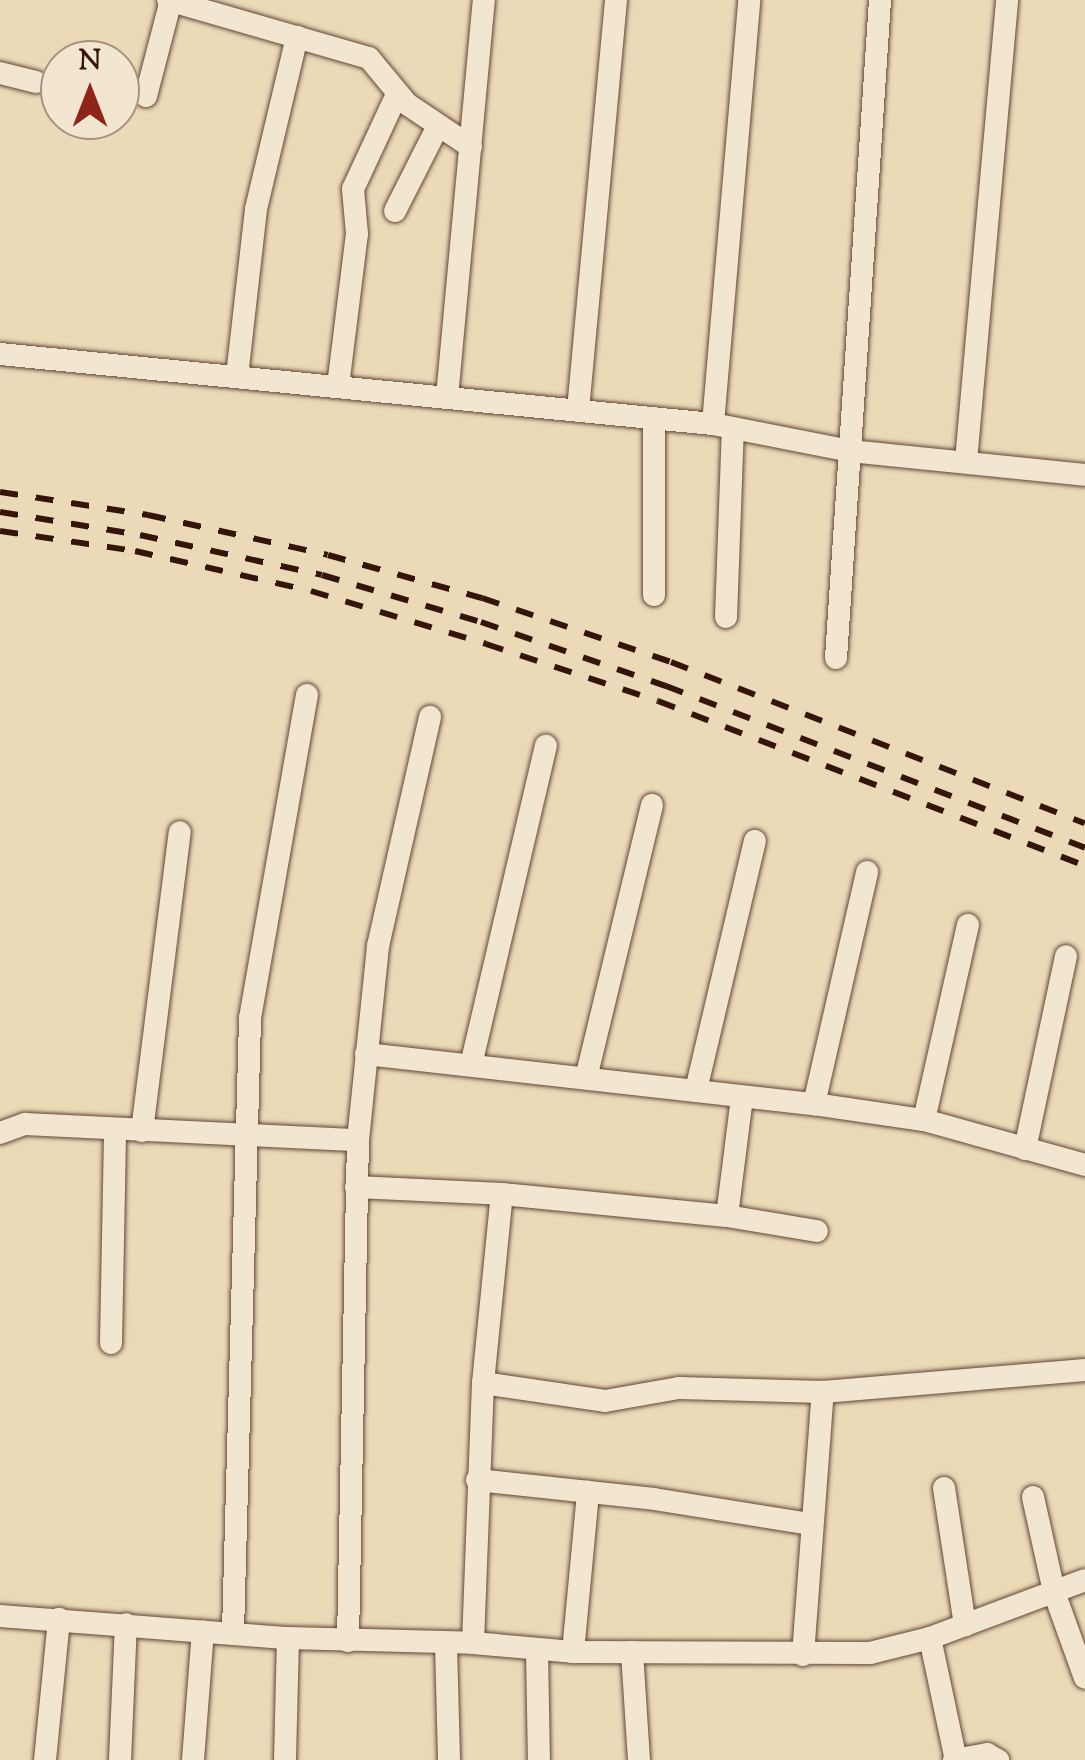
<!DOCTYPE html>
<html>
<head>
<meta charset="utf-8">
<style>
	body { margin:0 }
	#map { position:relative; width:1085px; height:1760px; overflow:hidden; background:#ebd9b8; font-family:"Sorts Mill Goudy",serif }
	div>[style] { position:absolute }
	.roads { filter:drop-shadow(0 0 2px #624635) drop-shadow(0 0 2px #624635) }
	.minor>* { height:22px; margin:-11px; padding:0 11px; transform-origin:11px; border-radius:11px; background:#f2e6d1 }
	.rail>* { height:6px; margin-top:-3px; transform-origin:0; background:repeating-linear-gradient(90deg,#351509 0 18px,transparent 0 36px) }
	span { translate:-50% -50%; white-space:nowrap; text-align:center; line-height:1.15; -webkit-text-stroke:10px #f2e6d1; paint-order:stroke }
	.north { position:absolute; left:40px; top:40px; width:100px; height:100px; box-sizing:border-box; background:#f2e6d1; border:2px solid #a69281; border-radius:50%; rotate:0deg; font-size:28px; font-weight:700; line-height:40px; text-align:center; color:#351509 }
	.north::after { content:''; display:block; margin:auto; width:35px; height:45px; background:#8f2418; clip-path:polygon(50% 0,100% 100%,50% 72%,0 100%) }
</style>
</head>
<body>
<div id="map">
	<div class="roads">
		<div class="minor">
			<i style="left:168px;top:0;width:209px;rotate:16.1deg"></i>
			<i style="left:369px;top:58px;width:60px;rotate:50.4deg"></i>
			<i style="left:407px;top:104px;width:77px;rotate:33.9deg"></i>
			<i style="left:0;top:73px;width:37px;rotate:14deg"></i>
			<i style="left:146px;top:96px;width:99px;rotate:-75.4deg"></i>
			<i style="left:395px;top:211px;width:95px;rotate:-63.2deg"></i>
			<i style="left:0;top:354px;width:716px;rotate:5.61deg"></i>
			<i style="left:713px;top:424px;width:140px;rotate:11.1deg"></i>
			<i style="left:850px;top:451px;width:236px;rotate:5.8deg"></i>
			<i style="left:237px;top:376px;width:168px;rotate:-83.5deg"></i>
			<i style="left:256px;top:209px;width:177px;rotate:-76.6deg"></i>
			<i style="left:338px;top:386px;width:153px;rotate:-82.9deg"></i>
			<i style="left:357px;top:234px;width:45px;rotate:-95.1deg"></i>
			<i style="left:353px;top:189px;width:105px;rotate:-65.1deg"></i>
			<i style="left:447px;top:397px;width:399px;rotate:-84.7deg"></i>
			<i style="left:578px;top:410px;width:412px;rotate:-84.7deg"></i>
			<i style="left:654px;top:418px;width:177px;rotate:90deg"></i>
			<i style="left:713px;top:424px;width:426px;rotate:-85.1deg"></i>
			<i style="left:966px;top:461px;width:463px;rotate:-84.9deg"></i>
			<i style="left:726px;top:617px;width:189px;rotate:-87.9deg"></i>
			<i style="left:836px;top:658px;width:659px;rotate:-86.17deg"></i>
			<i style="left:366px;top:1054px;width:451px;rotate:6.4deg"></i>
			<i style="left:814px;top:1104px;width:111px;rotate:8.3deg"></i>
			<i style="left:924px;top:1120px;width:167px;rotate:15.6deg"></i>
			<i style="left:471px;top:1065px;width:328px;rotate:-76.8deg"></i>
			<i style="left:586px;top:1078px;width:281px;rotate:-76.4deg"></i>
			<i style="left:696px;top:1090px;width:256px;rotate:-76.7deg"></i>
			<i style="left:814px;top:1104px;width:238px;rotate:-77.1deg"></i>
			<i style="left:924px;top:1120px;width:200px;rotate:-77.3deg"></i>
			<i style="left:142px;top:1131px;width:301px;rotate:-82.8deg"></i>
			<i style="left:0;top:1133px;width:27px;rotate:-20deg"></i>
			<i style="left:25px;top:1124px;width:333px;rotate:2.8deg"></i>
			<i style="left:1025px;top:1149px;width:197px;rotate:-78deg"></i>
			<i style="left:356px;top:1187px;width:146px;rotate:2.7deg"></i>
			<i style="left:502px;top:1194px;width:226px;rotate:5.6deg"></i>
			<i style="left:727px;top:1216px;width:91px;rotate:9.5deg"></i>
			<i style="left:727px;top:1216px;width:120px;rotate:-82.8deg"></i>
			<i style="left:111px;top:1343px;width:213px;rotate:-88.9deg"></i>
			<i style="left:483px;top:1383px;width:123px;rotate:8.4deg"></i>
			<i style="left:605px;top:1401px;width:75px;rotate:-10deg"></i>
			<i style="left:679px;top:1388px;width:144px;rotate:1.6deg"></i>
			<i style="left:823px;top:1392px;width:263px;rotate:-4.8deg"></i>
			<i style="left:477px;top:1480px;width:178px;rotate:6.1deg"></i>
			<i style="left:654px;top:1499px;width:158px;rotate:9.1deg"></i>
			<i style="left:944px;top:1488px;width:139px;rotate:81.3deg"></i>
			<i style="left:1033px;top:1497px;width:97px;rotate:77.5deg"></i>
			<i style="left:1054px;top:1592px;width:91px;rotate:70.2deg"></i>
			<i style="left:0;top:1616px;width:289px;rotate:4.4deg"></i>
			<i style="left:288px;top:1638px;width:185px;rotate:1.5deg"></i>
			<i style="left:473px;top:1643px;width:100px;rotate:5.1deg"></i>
			<i style="left:573px;top:1652px;width:297px;rotate:0.2deg"></i>
			<i style="left:870px;top:1653px;width:62px;rotate:-14deg"></i>
			<i style="left:930px;top:1638px;width:165px;rotate:-20.5deg"></i>
			<i style="left:233px;top:1632px;width:614px;rotate:-88.41deg"></i>
			<i style="left:250px;top:1018px;width:328px;rotate:-80deg"></i>
			<i style="left:930px;top:1638px;width:125px;rotate:78deg"></i>
			<i style="left:348px;top:1641px;width:501px;rotate:-88.86deg"></i>
			<i style="left:358px;top:1140px;width:195px;rotate:-84.1deg"></i>
			<i style="left:378px;top:946px;width:235px;rotate:-77.2deg"></i>
			<i style="left:473px;top:1643px;width:260px;rotate:-87.8deg"></i>
			<i style="left:483px;top:1383px;width:190px;rotate:-84.3deg"></i>
			<i style="left:446px;top:1644px;width:116px;rotate:88.5deg"></i>
			<i style="left:537px;top:1650px;width:110px;rotate:89deg"></i>
			<i style="left:573px;top:1652px;width:161px;rotate:-84.6deg"></i>
			<i style="left:632px;top:1652px;width:108px;rotate:86.3deg"></i>
			<i style="left:803px;top:1655px;width:264px;rotate:-85.7deg"></i>
			<i style="left:45px;top:1760px;width:142px;rotate:-84.3deg"></i>
			<i style="left:120px;top:1760px;width:136px;rotate:-87.5deg"></i>
			<i style="left:193px;top:1760px;width:129px;rotate:-85.6deg"></i>
			<i style="left:285px;top:1760px;width:122px;rotate:-88.6deg"></i>
			<i style="left:954px;top:1760px;width:34px;rotate:-10deg"></i>
			<i style="left:987px;top:1754px;width:13px;rotate:29deg"></i>
		</div>
	</div>
	<div class="rail">
		<i style="left:0;top:492px;width:150px;rotate:8.8deg"></i>
		<i style="left:148px;top:515px;width:184px;rotate:12.5deg"></i>
		<i style="left:328px;top:555px;width:160px;rotate:15.6deg"></i>
		<i style="left:482px;top:598px;width:200px;rotate:18.7deg"></i>
		<i style="left:671px;top:662px;width:444px;rotate:21.3deg"></i>
		<i style="left:0;top:512px;width:142px;rotate:9.3deg"></i>
		<i style="left:140px;top:535px;width:186px;rotate:12.4deg"></i>
		<i style="left:322px;top:575px;width:166px;rotate:16.5deg"></i>
		<i style="left:481px;top:622px;width:196px;rotate:19.1deg"></i>
		<i style="left:666px;top:686px;width:449px;rotate:21.1deg"></i>
		<i style="left:0;top:531px;width:136px;rotate:8.4deg"></i>
		<i style="left:135px;top:551px;width:180px;rotate:12.8deg"></i>
		<i style="left:311px;top:591px;width:183px;rotate:16.8deg"></i>
		<i style="left:486px;top:644px;width:181px;rotate:18.3deg"></i>
		<i style="left:658px;top:701px;width:458px;rotate:21.1deg"></i>
	</div>
	<div class="north">N</div>
</div>
</body>
</html>
